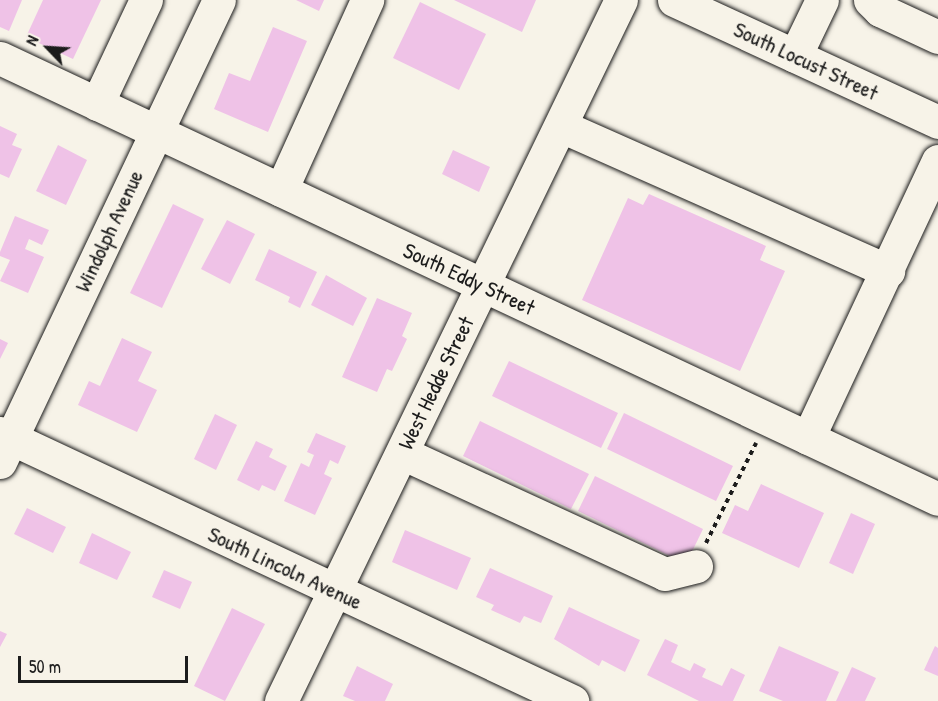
<!DOCTYPE html>
<html>
<head>
<meta charset="utf-8">
<style>
	body { margin:0 }
	#map { position:relative; width:938px; height:701px; overflow:hidden; background:#f7f3e8; font-family:"Patrick Hand",sans-serif }
	div>[style] { position:absolute }
	.building>* { inset:0; background:#efc2e7 }
	.path>* { height:4px; margin-top:-2px; transform-origin:0; background:repeating-linear-gradient(90deg,#1c1c1c 0 4.5px,transparent 0 9px) }
	.roads { filter:drop-shadow(0 0 2px #1c1c1c) drop-shadow(0 0 2px #1c1c1c) }
	.minor>* { height:33px; margin:-16.5px; padding:0 16.5px; transform-origin:16.5px; border-radius:16.5px; background:#f7f3e8 }
	.major>* { height:33px; margin:-16.5px; padding:0 16.5px; transform-origin:16.5px; border-radius:16.5px; background:#f7f3e8 }
	span { translate:-50% -50%; white-space:nowrap; text-align:center; line-height:1.15; -webkit-text-stroke:4.5px #f7f3e8; paint-order:stroke }
	.street-label { font-size:22px; color:#1c1c1c }
	.north { position:absolute; left:18px; top:18px; width:60px; height:60px; -webkit-text-stroke:4px #f7f3e8; paint-order:stroke; rotate:295deg; font-size:16px; font-weight:700; line-height:24px; text-align:center; color:#1c1c1c }
	.north::after { content:''; display:block; margin:auto; width:21px; height:27px; background:#1c1c1c; clip-path:polygon(50% 0,100% 100%,50% 72%,0 100%) }
	.scale { position:absolute; left:18px; top:656px; width:170px; height:27px; box-sizing:border-box; border:3px solid #1c1c1c; border-top:0; padding-left:8px; font-size:18px; line-height:21px; white-space:nowrap; color:#1c1c1c; -webkit-text-stroke:4px #f7f3e8; paint-order:stroke }
</style>
</head>
<body>
<div id="map">
	<div class="building">
		<i style="clip-path:polygon(0 0,22px 0,9px 31px,0 27px)"></i>
		<i style="clip-path:polygon(43px 0,101px 0,73px 59px,26px 37px)"></i>
		<i style="clip-path:polygon(296px 0,324px 0,319px 11px)"></i>
		<i style="clip-path:polygon(454px 0,536px 0,522px 32px)"></i>
		<i style="clip-path:polygon(420px 2px,486px 34px,459px 90px,393px 58px)"></i>
		<i style="clip-path:polygon(273px 27px,307px 41px,268px 132px,214px 109px,229px 73px,250px 81px)"></i>
		<i style="clip-path:polygon(0 126px,17px 134px,12px 145px,22px 149px,9px 178px,0 174px)"></i>
		<i style="clip-path:polygon(58px 145px,87px 160px,66px 205px,36px 191px)"></i>
		<i style="clip-path:polygon(453px 150px,490px 167px,479px 192px,442px 174px)"></i>
		<i style="clip-path:polygon(649px 194px,766px 246px,760px 260px,785px 271px,740px 371px,582px 300px,628px 198px,643px 205px)"></i>
		<i style="clip-path:polygon(173px 204px,204px 219px,162px 308px,130px 293px)"></i>
		<i style="clip-path:polygon(15px 216px,49px 230px,42px 245px,29px 239px,25px 249px,44px 257px,28px 293px,0 281px,10px 260px,0 256px,0 252px)"></i>
		<i style="clip-path:polygon(227px 220px,255px 234px,230px 284px,201px 269px)"></i>
		<i style="clip-path:polygon(269px 249px,317px 272px,300px 308px,288px 302px,290px 297px,255px 280px)"></i>
		<i style="clip-path:polygon(326px 275px,367px 298px,353px 326px,311px 305px)"></i>
		<i style="clip-path:polygon(377px 298px,412px 313px,402px 336px,407px 339px,392px 371px,387px 369px,377px 392px,342px 377px)"></i>
		<i style="clip-path:polygon(122px 338px,152px 352px,138px 381px,157px 390px,137px 432px,78px 405px,89px 381px,100px 386px)"></i>
		<i style="clip-path:polygon(0 339px,8px 343px,0 359px)"></i>
		<i style="clip-path:polygon(509px 361px,618px 413px,601px 448px,492px 396px)"></i>
		<i style="clip-path:polygon(624px 413px,733px 466px,716px 501px,607px 449px)"></i>
		<i style="clip-path:polygon(215px 414px,237px 425px,216px 470px,194px 459px)"></i>
		<i style="clip-path:polygon(480px 421px,589px 474px,571px 509px,463px 456px)"></i>
		<i style="clip-path:polygon(316px 433px,346px 446px,338px 464px,330px 460px,324px 474px,332px 478px,315px 515px,284px 501px,301px 463px,309px 467px,314px 455px,307px 452px)"></i>
		<i style="clip-path:polygon(256px 441px,273px 449px,269px 457px,287px 466px,275px 491px,262px 485px,259px 491px,237px 480px)"></i>
		<i style="clip-path:polygon(595px 476px,703px 529px,686px 564px,578px 511px)"></i>
		<i style="clip-path:polygon(761px 484px,824px 513px,799px 568px,722px 533px,735px 505px,748px 511px)"></i>
		<i style="clip-path:polygon(27px 508px,66px 527px,53px 553px,14px 534px)"></i>
		<i style="clip-path:polygon(851px 513px,875px 524px,853px 574px,829px 563px)"></i>
		<i style="clip-path:polygon(405px 530px,471px 558px,457px 590px,392px 562px)"></i>
		<i style="clip-path:polygon(92px 533px,131px 552px,117px 580px,79px 563px)"></i>
		<i style="clip-path:polygon(490px 568px,553px 596px,541px 623px,524px 616px,520px 623px,491px 610px,494px 605px,476px 597px)"></i>
		<i style="clip-path:polygon(164px 570px,192px 582px,180px 609px,152px 597px)"></i>
		<i style="clip-path:polygon(569px 607px,640px 640px,625px 672px,602px 660px,599px 666px,554px 639px)"></i>
		<i style="clip-path:polygon(232px 608px,265px 624px,225px 701px,194px 686px)"></i>
		<i style="clip-path:polygon(0 631px,7px 634px,0 647px)"></i>
		<i style="clip-path:polygon(665px 639px,678px 645px,671px 662px,690px 671px,694px 663px,706px 669px,702px 677px,722px 686px,731px 668px,745px 675px,733px 701px,699px 701px,647px 675px)"></i>
		<i style="clip-path:polygon(779px 646px,839px 672px,826px 701px,783px 701px,759px 691px)"></i>
		<i style="clip-path:polygon(935px 646px,938px 648px,938px 676px,924px 670px)"></i>
		<i style="clip-path:polygon(357px 666px,393px 684px,385px 701px,355px 701px,343px 696px)"></i>
		<i style="clip-path:polygon(852px 667px,876px 678px,865px 701px,836px 701px)"></i>
	</div>
	<div class="path">
		<i style="left:706px;top:543px;width:112px;rotate:-63.4deg"></i>
	</div>
	<div class="roads">
		<div class="minor">
			<i style="left:870px;top:0;width:14px;rotate:45deg"></i>
			<i style="left:880px;top:10px;width:64px;rotate:25deg"></i>
			<i style="left:795px;top:56px;width:62px;rotate:-64.3deg"></i>
			<i style="left:0;top:58px;width:1036px;rotate:25.18deg"></i>
			<i style="left:97px;top:104px;width:115px;rotate:-64.8deg"></i>
			<i style="left:561px;top:126px;width:358px;rotate:23.9deg"></i>
			<i style="left:281px;top:190px;width:209px;rotate:-65.6deg"></i>
			<i style="left:0;top:433px;width:632px;rotate:25.1deg"></i>
			<i style="left:808px;top:438px;width:306px;rotate:-64.9deg"></i>
			<i style="left:402px;top:453px;width:289px;rotate:24.7deg"></i>
			<i style="left:665px;top:574px;width:32px;rotate:-14deg"></i>
			<i style="left:0;top:462px;width:511px;rotate:-64.64deg"></i>
			<i style="left:281px;top:701px;width:779px;rotate:-64.13deg"></i>
		</div>
		<div class="major">
			<i style="left:674px;top:0;width:291px;rotate:24.8deg"></i>
		</div>
	</div>
	<div class="street-label">
		<span style="left:806px;top:61px;rotate:25deg">South Locust Street</span>
		<span style="left:109px;top:231px;rotate:-65deg">Windolph Avenue</span>
		<span style="left:469px;top:279px;rotate:25deg">South Eddy Street</span>
		<span style="left:436px;top:383px;rotate:-64deg">West Hedde Street</span>
		<span style="left:285px;top:568px;rotate:25deg">South Lincoln Avenue</span>
	</div>
	<div class="north">N</div>
	<div class="scale">50 m</div>
</div>
</body>
</html>
